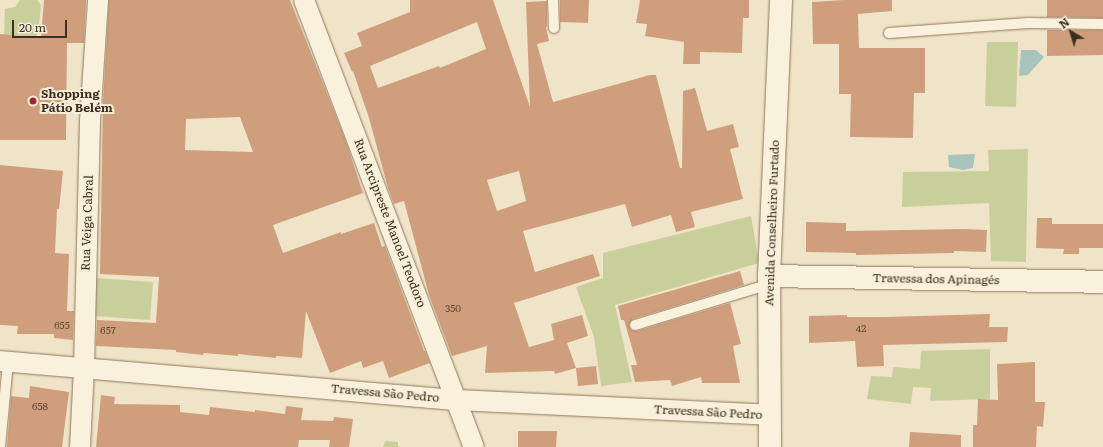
<!DOCTYPE html>
<html>
<head>
<meta charset="utf-8">
<style>
	body { margin:0 }
	#map { position:relative; width:1103px; height:447px; overflow:hidden; background:#f0e4c8; font-family:Literata,serif }
	div>[style] { position:absolute }
	.green>* { inset:0; background:#c9cf9b }
	.water>* { inset:0; background:#a9c4bc }
	.building>* { inset:0; background:#cf9f7d }
	.roads { filter:drop-shadow(0 0 1px #8d765c) drop-shadow(0 0 1px #8d765c) }
	.service>* { height:10px; margin:-5px; padding:0 5px; transform-origin:5px; border-radius:5px; background:#faf1dc }
	.minor>* { height:20px; margin:-10px; padding:0 10px; transform-origin:10px; border-radius:10px; background:#faf1dc }
	.tertiary>* { height:22px; margin:-11px; padding:0 11px; transform-origin:11px; border-radius:11px; background:#faf1dc }
	.secondary>* { height:22px; margin:-11px; padding:0 11px; transform-origin:11px; border-radius:11px; background:#faf1dc }
	.dots>* { width:11px; height:11px; translate:-50% -50%; box-sizing:border-box; border:2px solid #f7eed8; border-radius:50% }
	span { translate:-50% -50%; white-space:nowrap; text-align:center; line-height:1.15; -webkit-text-stroke:4px #f7eed8; paint-order:stroke }
	.number-label { font-size:10px; color:#624a37 }
	.number-label span { -webkit-text-stroke-width:0 }
	.poi-label { font-size:12px; color:#3d2e20; font-weight:700 }
	.left { translate:0 -50%; text-align:left }
	.street-label { font-size:12px; color:#3d2e20 }
	.north { position:absolute; left:1051px; top:12px; width:40px; height:40px; -webkit-text-stroke:3px #f7eed8; paint-order:stroke; rotate:322deg; font-size:11px; font-weight:700; line-height:16px; text-align:center; color:#3d2e20 }
	.north::after { content:''; display:block; margin:auto; width:14px; height:18px; background:#3d2e20; clip-path:polygon(50% 0,100% 100%,50% 72%,0 100%) }
	.scale { position:absolute; left:12px; top:20px; width:55px; height:18px; box-sizing:border-box; border:2px solid #3d2e20; border-top:0; padding-left:5px; font-size:12px; line-height:14px; white-space:nowrap; color:#3d2e20; -webkit-text-stroke:3px #f7eed8; paint-order:stroke }
</style>
</head>
<body>
<div id="map">
	<div class="green">
		<i style="clip-path:polygon(20px 0,37px 0,41px 5px,39px 26px,33px 51px,4px 35px,5px 9px,15px 7px)"></i>
		<i style="clip-path:polygon(987px 42px,1018px 42px,1016px 107px,985px 106px)"></i>
		<i style="clip-path:polygon(1028px 149px,1026px 262px,991px 261px,989px 203px,902px 207px,903px 172px,989px 171px,988px 150px)"></i>
		<i style="clip-path:polygon(751px 216px,759px 263px,615px 305px,632px 382px,601px 386px,594px 337px,576px 287px,603px 278px,603px 253px)"></i>
		<i style="clip-path:polygon(96px 278px,153px 282px,150px 320px,93px 316px)"></i>
		<i style="clip-path:polygon(990px 349px,990px 399px,930px 401px,931px 388px,913px 387px,911px 404px,867px 399px,871px 376px,892px 377px,893px 367px,920px 369px,921px 351px)"></i>
		<i style="clip-path:polygon(385px 441px,398px 442px,398px 447px,383px 447px)"></i>
	</div>
	<div class="water">
		<i style="clip-path:polygon(1021px 50px,1036px 50px,1044px 57px,1028px 75px,1019px 76px)"></i>
		<i style="clip-path:polygon(975px 154px,973px 168px,963px 170px,949px 167px,948px 155px)"></i>
	</div>
	<div class="building">
		<i style="clip-path:polygon(44px 0,86px 0,84px 43px,67px 43px,66px 140px,0 140px,0 34px,41px 38px)"></i>
		<i style="clip-path:polygon(evenodd,109px 0,290px 0,345px 139px,363px 193px,273px 225px,283px 253px,341px 232px,341px 234px,374px 223px,382px 247px,385px 246px,424px 351px,425px 351px,430px 363px,389px 378px,383px 361px,363px 368px,361px 361px,330px 373px,306px 311px,302px 358px,276px 356px,276px 358px,238px 354px,238px 356px,204px 353px,203px 355px,176px 352px,176px 350px,96px 346px,97px 320px,156px 323px,159px 277px,100px 274px,103px 102px,109px 0,240px 117px,253px 152px,185px 150px,186px 119px,240px 117px)"></i>
		<i style="clip-path:polygon(evenodd,410px 0,493px 0,530px 107px,526px 2px,547px 1px,547px 27px,546px 27px,549px 41px,537px 44px,553px 102px,650px 75px,656px 75px,680px 168px,682px 168px,683px 91px,695px 88px,707px 131px,733px 124px,739px 147px,730px 149px,743px 199px,691px 212px,695px 227px,676px 232px,671px 215px,632px 227px,625px 204px,523px 231px,535px 272px,593px 254px,600px 276px,514px 303px,529px 347px,554px 340px,551px 324px,582px 315px,588px 336px,567px 343px,576px 368px,555px 374px,554px 371px,485px 373px,487px 346px,452px 356px,429px 295px,404px 201px,394px 204px,388px 188px,369px 118px,353px 71px,352px 72px,344px 53px,362px 46px,357px 33px,410px 12px,410px 0,477px 22px,486px 49px,440px 68px,439px 66px,378px 88px,370px 66px,477px 22px,410px 0,519px 171px,526px 201px,497px 211px,487px 180px,519px 171px)"></i>
		<i style="clip-path:polygon(560px 0,589px 0,588px 23px,560px 22px)"></i>
		<i style="clip-path:polygon(640px 0,749px 0,749px 18px,743px 18px,742px 53px,700px 52px,700px 64px,683px 64px,684px 42px,645px 36px,647px 24px,636px 23px)"></i>
		<i style="clip-path:polygon(844px 0,892px 0,892px 11px,858px 14px,859px 48px,925px 48px,925px 93px,914px 93px,913px 138px,850px 137px,851px 94px,839px 94px,839px 44px,813px 44px,812px 2px)"></i>
		<i style="clip-path:polygon(1047px 0,1103px 0,1103px 18px,1047px 17px)"></i>
		<i style="clip-path:polygon(1047px 30px,1103px 30px,1103px 55px,1047px 56px)"></i>
		<i style="clip-path:polygon(0 165px,63px 171px,59px 209px,57px 209px,55px 253px,69px 254px,67px 311px,74px 311px,73px 340px,54px 338px,54px 334px,17px 334px,18px 326px,0 325px)"></i>
		<i style="clip-path:polygon(1037px 218px,1052px 218px,1052px 224px,1103px 224px,1103px 248px,1079px 248px,1079px 254px,1063px 254px,1064px 249px,1036px 248px)"></i>
		<i style="clip-path:polygon(806px 222px,846px 223px,846px 231px,964px 229px,987px 230px,986px 252px,954px 251px,954px 253px,856px 255px,856px 253px,806px 252px)"></i>
		<i style="clip-path:polygon(740px 271px,744px 285px,633px 319px,629px 324px,631px 330px,637px 331px,730px 303px,741px 344px,733px 346px,740px 383px,702px 383px,701px 377px,672px 386px,670px 380px,635px 382px,631px 365px,637px 365px,624px 320px,621px 320px,618px 306px)"></i>
		<i style="clip-path:polygon(990px 314px,989px 327px,1008px 327px,1007px 342px,883px 345px,884px 366px,857px 367px,855px 341px,809px 343px,809px 316px,847px 315px,847px 317px,885px 317px)"></i>
		<i style="clip-path:polygon(1035px 362px,1035px 402px,1045px 402px,1043px 427px,1037px 426px,1036px 447px,973px 447px,973px 425px,977px 425px,978px 399px,998px 400px,997px 364px)"></i>
		<i style="clip-path:polygon(596px 366px,598px 384px,578px 386px,576px 368px)"></i>
		<i style="clip-path:polygon(30px 386px,69px 392px,62px 447px,7px 447px,11px 396px,29px 398px)"></i>
		<i style="clip-path:polygon(101px 395px,115px 397px,114px 404px,180px 405px,180px 412px,209px 415px,210px 407px,255px 412px,255px 410px,285px 414px,286px 406px,303px 408px,301px 420px,333px 421px,334px 417px,353px 419px,349px 447px,329px 447px,330px 440px,299px 440px,298px 447px,96px 447px)"></i>
		<i style="clip-path:polygon(518px 431px,557px 431px,556px 447px,518px 447px)"></i>
		<i style="clip-path:polygon(910px 432px,961px 435px,961px 447px,909px 447px)"></i>
	</div>
	<div class="roads">
		<div class="service">
			<i style="left:553px;top:0;width:28px;rotate:88deg"></i>
			<i style="left:889px;top:33px;width:139px;rotate:-4.1deg"></i>
			<i style="left:1028px;top:23px;width:75px;rotate:0.8deg"></i>
			<i style="left:635px;top:325px;width:141px;rotate:-16.9deg"></i>
			<i style="left:0;top:447px;width:85px;rotate:-84.6deg"></i>
		</div>
		<div class="minor">
			<i style="left:304px;top:0;width:478px;rotate:69.2deg"></i>
			<i style="left:0;top:361px;width:458px;rotate:4.9deg"></i>
			<i style="left:456px;top:400px;width:314px;rotate:2.7deg"></i>
			<i style="left:80px;top:447px;width:80px;rotate:-87.1deg"></i>
			<i style="left:84px;top:367px;width:246px;rotate:-88.6deg"></i>
			<i style="left:90px;top:121px;width:121px;rotate:-86.2deg"></i>
		</div>
		<div class="tertiary">
			<i style="left:769px;top:276px;width:334px;rotate:1deg"></i>
		</div>
		<div class="secondary">
			<i style="left:770px;top:447px;width:171px;rotate:-90.3deg"></i>
			<i style="left:769px;top:276px;width:276px;rotate:-87.5deg"></i>
		</div>
	</div>
	<div class="dots">
		<i style="left:33px;top:101px;background:#9e2a2b"></i>
	</div>
	<div class="number-label">
		<span style="left:453px;top:308px">350</span>
		<span style="left:62px;top:325px">655</span>
		<span style="left:861px;top:328px">42</span>
		<span style="left:108px;top:330px">657</span>
		<span style="left:40px;top:406px">658</span>
	</div>
	<div class="poi-label">
		<span class="left" style="left:41px;top:101px">Shopping<br>Pátio Belém</span>
	</div>
	<div class="street-label">
		<span style="left:87px;top:223px;rotate:-88deg">Rua Veiga Cabral</span>
		<span style="left:390px;top:223px;rotate:69deg">Rua Arcipreste Manoel Teodoro</span>
		<span style="left:772px;top:223px;rotate:-88deg">Avenida Conselheiro Furtado</span>
		<span style="left:936px;top:279px;rotate:1deg">Travessa dos Apinagés</span>
		<span style="left:385px;top:393px;rotate:5deg">Travessa São Pedro</span>
		<span style="left:708px;top:412px;rotate:3deg">Travessa São Pedro</span>
	</div>
	<div class="north">N</div>
	<div class="scale">20 m</div>
</div>
</body>
</html>
